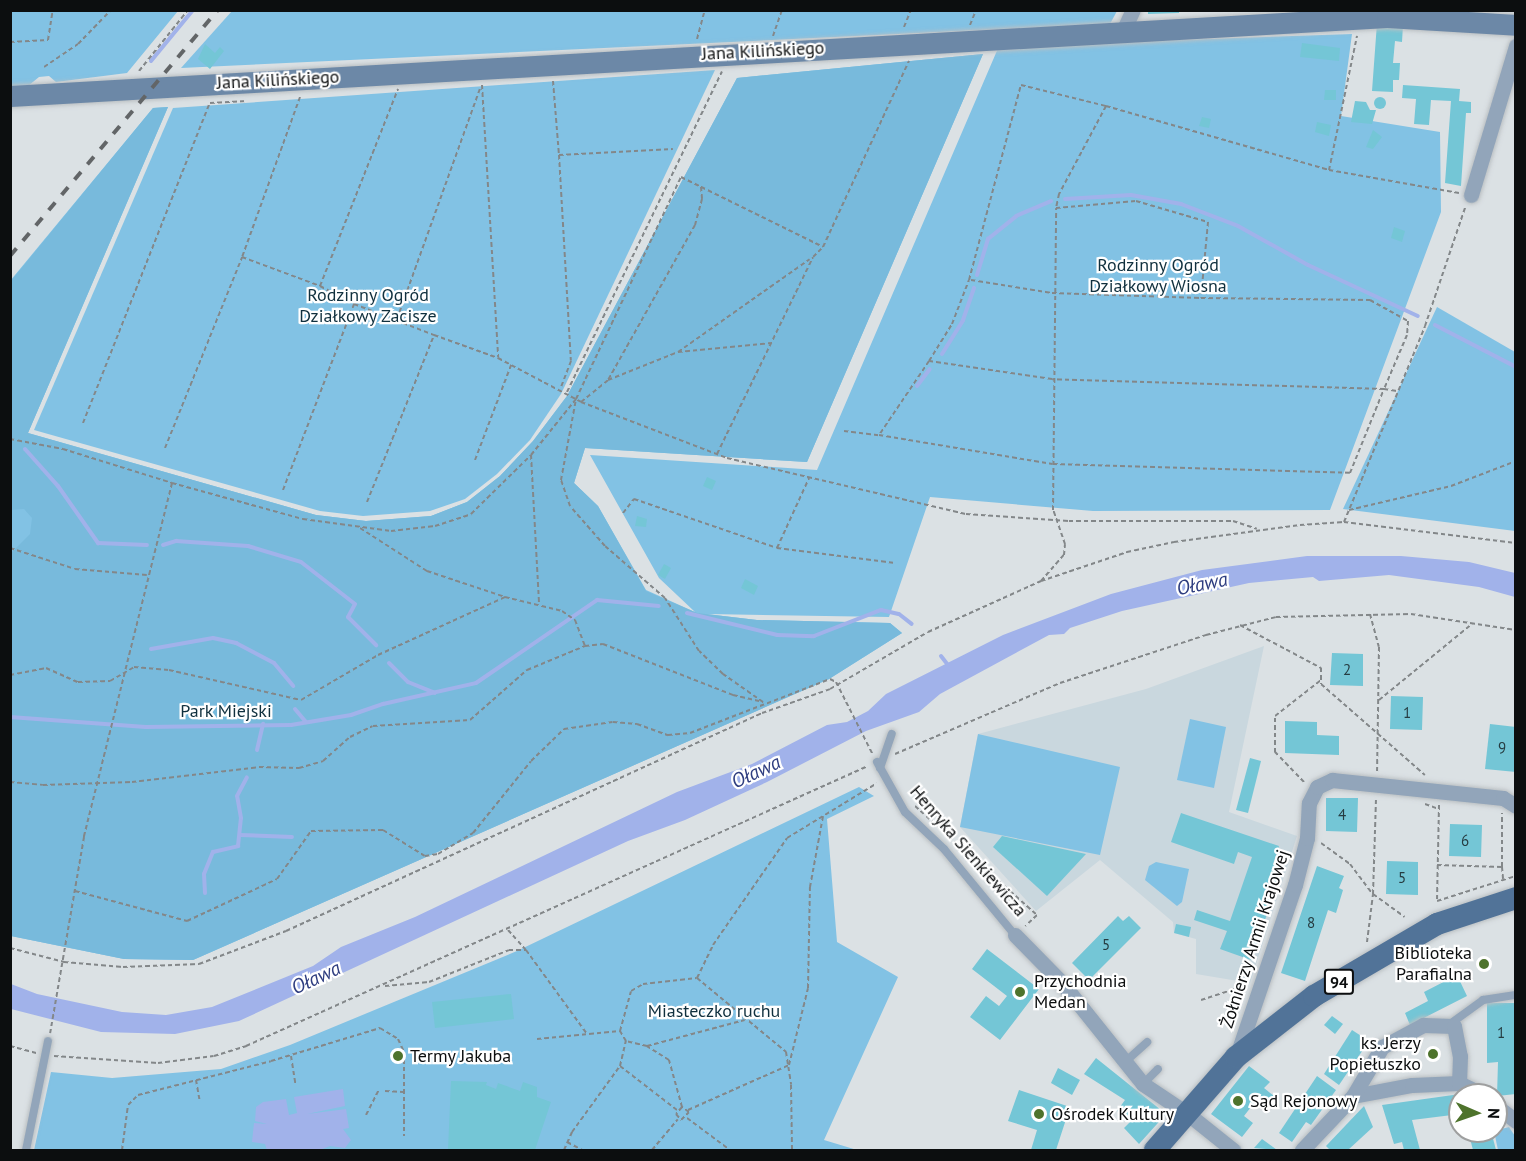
<!DOCTYPE html>
<html>
<head>
<meta charset="utf-8">
<style>
	body { margin:0 }
	#map { position:relative; width:1526px; height:1161px; overflow:hidden; background:#dbe1e4; font-family:"PT Sans",sans-serif }
	div>[style] { position:absolute }
	.built>* { inset:0; background:#c9d7de }
	.green>* { inset:0; background:#82c2e4 }
	.forest>* { inset:0; background:#78badc }
	.water>* { inset:0; background:#a1b2ea }
	.stream>* { height:4px; margin:-2px; padding:0 2px; transform-origin:2px; border-radius:2px; background:#a1b2ea }
	.building>* { inset:0; background:#74c6d6 }
	.round { border-radius:50% }
	.path>* { height:2px; margin-top:-1px; transform-origin:0; background:repeating-linear-gradient(90deg,#838789 0 4.5px,transparent 0 7.5px) }
	.roads { filter:drop-shadow(0 0 2px #babfc2) drop-shadow(0 0 2px #babfc2) }
	.lane>* { height:8px; margin:-4px; padding:0 4px; transform-origin:4px; border-radius:4px; background:#92a5ba }
	.street>* { height:15px; margin:-7.5px; padding:0 7.5px; transform-origin:7.5px; border-radius:7.5px; background:#92a5ba }
	.secondary>* { height:21px; margin:-10.5px; padding:0 10.5px; transform-origin:10.5px; border-radius:10.5px; background:#6c88a7 }
	.primary>* { height:22px; margin:-11px; padding:0 11px; transform-origin:11px; border-radius:11px; background:#517398 }
	.rail>* { height:4px; margin-top:-2px; transform-origin:0; background:repeating-linear-gradient(90deg,#626567 0 10px,transparent 0 20px) }
	.dots>* { width:16px; height:16px; translate:-50% -50%; box-sizing:border-box; border:3px solid #fff; border-radius:50% }
	span { translate:-50% -50%; white-space:nowrap; text-align:center; line-height:1.15; -webkit-text-stroke:4.5px #fff; paint-order:stroke }
	.number-label { font-size:15px; color:#263c41 }
	.number-label span { -webkit-text-stroke-width:0 }
	.shield-label span { padding:2px 4px; background:#fff; border:2px solid; border-radius:4px; -webkit-text-stroke-width:0 }
	.shield-label { font-size:16px; color:#0c0e0f; font-weight:700 }
	.street-label { font-size:18px; color:#0c0e0f }
	.park-label { font-size:18px; color:#10303e }
	.poi-label { font-size:18px; color:#0c0e0f }
	.right { translate:-100% -50%; text-align:right }
	.left { translate:0 -50%; text-align:left }
	.water-label { font-size:20px; color:#2f3e80; font-style:italic }
	.frame { position:absolute; inset:0; border:12px solid #0c0e0f; pointer-events:none }
	.north { position:absolute; left:1448px; top:1083px; width:60px; height:60px; box-sizing:border-box; background:#fff; border:2px solid #9e9f9f; border-radius:50%; rotate:92deg; font-size:16px; font-weight:700; line-height:24px; text-align:center; color:#0c0e0f }
	.north::after { content:''; display:block; margin:auto; width:21px; height:27px; background:#4e732c; clip-path:polygon(50% 0,100% 100%,50% 72%,0 100%) }
</style>
</head>
<body>
<div id="map">
	<div class="built">
		<i style="clip-path:polygon(1264px 646px,1229px 812px,1297px 836px,1250px 983px,1196px 974px,1196px 939px,1174px 933px,1173px 922px,1100px 860px,1036px 911px,960px 827px,978px 734px,1146px 689px)"></i>
	</div>
	<div class="green">
		<i style="clip-path:polygon(11px 11px,178px 11px,127px 73px,56px 82px,49px 76px,39px 77px,28px 86px,11px 87px)"></i>
		<i style="clip-path:polygon(232px 11px,1117px 11px,1110px 24px,181px 68px)"></i>
		<i style="clip-path:polygon(1352px 34px,1341px 116px,1440px 132px,1441px 212px,1330px 510px,1093px 511px,930px 497px,889px 617px,707px 614px,757px 620px,890px 623px,902px 633px,829px 679px,193px 960px,124px 959px,11px 936px,10px 281px,153px 108px,168px 107px,28px 433px,316px 515px,366px 521px,431px 516px,467px 502px,500px 476px,533px 441px,567px 396px,737px 78px,983px 54px,807px 462px,585px 448px,574px 483px,598px 506px,646px 590px,695px 612px,659px 578px,590px 455px,817px 470px,999px 46px)"></i>
		<i style="clip-path:polygon(715px 70px,561px 394px,530px 440px,497px 474px,465px 499px,430px 511px,363px 516px,320px 511px,34px 430px,173px 108px)"></i>
		<i style="clip-path:polygon(1437px 307px,1515px 352px,1515px 531px,1343px 509px)"></i>
		<i style="clip-path:polygon(1190px 719px,1226px 727px,1214px 788px,1177px 780px)"></i>
		<i style="clip-path:polygon(978px 734px,1120px 767px,1100px 855px,960px 827px)"></i>
		<i style="clip-path:polygon(859px 787px,874px 796px,827px 819px,837px 942px,898px 977px,824px 1140px,857px 1150px,34px 1150px,51px 1072px,112px 1078px,221px 1069px,290px 1045px,517px 951px)"></i>
		<i style="clip-path:polygon(1156px 862px,1189px 869px,1182px 902px,1177px 906px,1145px 880px,1149px 866px)"></i>
		<i style="clip-path:polygon(1509px 1127px,1515px 1136px,1515px 1150px,1498px 1150px,1494px 1131px)"></i>
	</div>
	<div class="forest">
		<i style="clip-path:polygon(983px 54px,807px 462px,585px 448px,574px 483px,598px 506px,646px 591px,697px 613px,757px 620px,890px 623px,902px 633px,829px 679px,193px 960px,124px 959px,11px 936px,10px 554px,30px 534px,32px 518px,24px 509px,11px 510px,11px 281px,153px 108px,168px 107px,28px 433px,316px 515px,366px 521px,431px 516px,467px 502px,500px 476px,533px 441px,567px 396px,737px 78px)"></i>
	</div>
	<div class="water">
		<i style="clip-path:polygon(1307px 556px,1401px 556px,1469px 562px,1515px 573px,1515px 597px,1479px 587px,1389px 575px,1319px 581px,1313px 577px,1249px 583px,1122px 611px,1070px 628px,1064px 634px,1049px 635px,940px 694px,919px 712px,866px 731px,767px 782px,685px 820px,628px 841px,239px 1021px,175px 1034px,101px 1032px,11px 1009px,11px 984px,37px 994px,122px 1012px,166px 1015px,212px 1007px,313px 966px,341px 947px,415px 917px,677px 792px,752px 764px,827px 725px,847px 722px,868px 711px,886px 694px,1003px 635px,1111px 594px,1202px 570px)"></i>
		<i style="clip-path:polygon(343px 1089px,345px 1106px,307px 1114px,346px 1109px,349px 1128px,343px 1129px,351px 1140px,345px 1148px,330px 1146px,320px 1150px,267px 1150px,265px 1144px,252px 1142px,254px 1123px,267px 1124px,255px 1121px,256px 1107px,263px 1102px,286px 1099px,289px 1115px,297px 1113px,294px 1097px)"></i>
	</div>
	<div class="stream">
		<i style="left:151px;top:61px;width:66px;rotate:-50.5deg"></i>
		<i style="left:1065px;top:199px;width:66px;rotate:-3.5deg"></i>
		<i style="left:1131px;top:195px;width:51px;rotate:10.2deg"></i>
		<i style="left:1181px;top:204px;width:61px;rotate:21.1deg"></i>
		<i style="left:1238px;top:226px;width:80px;rotate:29.1deg"></i>
		<i style="left:1308px;top:265px;width:121px;rotate:24.9deg"></i>
		<i style="left:977px;top:275px;width:38px;rotate:-73deg"></i>
		<i style="left:988px;top:239px;width:36px;rotate:-39deg"></i>
		<i style="left:1016px;top:216px;width:38px;rotate:-23deg"></i>
		<i style="left:1435px;top:325px;width:91px;rotate:27.4deg"></i>
		<i style="left:942px;top:354px;width:40px;rotate:-58deg"></i>
		<i style="left:963px;top:320px;width:34px;rotate:-71deg"></i>
		<i style="left:917px;top:386px;width:21px;rotate:-53deg"></i>
		<i style="left:25px;top:449px;width:50px;rotate:48.3deg"></i>
		<i style="left:58px;top:486px;width:70px;rotate:54.9deg"></i>
		<i style="left:98px;top:543px;width:49px;rotate:2.3deg"></i>
		<i style="left:163px;top:545px;width:14px;rotate:-17deg"></i>
		<i style="left:176px;top:541px;width:72px;rotate:4deg"></i>
		<i style="left:248px;top:546px;width:55px;rotate:16.8deg"></i>
		<i style="left:301px;top:562px;width:68px;rotate:37.9deg"></i>
		<i style="left:355px;top:604px;width:15px;rotate:118deg"></i>
		<i style="left:348px;top:617px;width:40px;rotate:45deg"></i>
		<i style="left:687px;top:613px;width:93px;rotate:13.7deg"></i>
		<i style="left:777px;top:635px;width:37px;rotate:2deg"></i>
		<i style="left:814px;top:636px;width:72px;rotate:-21.2deg"></i>
		<i style="left:881px;top:610px;width:18px;rotate:13deg"></i>
		<i style="left:899px;top:614px;width:16px;rotate:38deg"></i>
		<i style="left:151px;top:649px;width:63px;rotate:-10.1deg"></i>
		<i style="left:213px;top:638px;width:24px;rotate:12deg"></i>
		<i style="left:236px;top:643px;width:43px;rotate:27.8deg"></i>
		<i style="left:274px;top:663px;width:30px;rotate:50deg"></i>
		<i style="left:941px;top:656px;width:11px;rotate:52deg"></i>
		<i style="left:389px;top:663px;width:27px;rotate:45deg"></i>
		<i style="left:408px;top:682px;width:29px;rotate:22deg"></i>
		<i style="left:295px;top:709px;width:17px;rotate:50deg"></i>
		<i style="left:10px;top:717px;width:136px;rotate:4.2deg"></i>
		<i style="left:146px;top:727px;width:145px;rotate:-0.8deg"></i>
		<i style="left:291px;top:725px;width:61px;rotate:-9.5deg"></i>
		<i style="left:351px;top:715px;width:34px;rotate:-19deg"></i>
		<i style="left:383px;top:704px;width:95px;rotate:-12.7deg"></i>
		<i style="left:476px;top:683px;width:147px;rotate:-34.4deg"></i>
		<i style="left:597px;top:600px;width:62px;rotate:5.5deg"></i>
		<i style="left:257px;top:750px;width:27px;rotate:-77deg"></i>
		<i style="left:240px;top:835px;width:52px;rotate:2.2deg"></i>
		<i style="left:205px;top:893px;width:19px;rotate:-93deg"></i>
		<i style="left:204px;top:874px;width:24px;rotate:-68deg"></i>
		<i style="left:213px;top:852px;width:26px;rotate:-13deg"></i>
		<i style="left:238px;top:846px;width:28px;rotate:-84deg"></i>
		<i style="left:241px;top:818px;width:22px;rotate:-100deg"></i>
		<i style="left:237px;top:796px;width:21px;rotate:-62deg"></i>
	</div>
	<div class="building">
		<i style="clip-path:polygon(1148px 10px,1179px 10px,1179px 13px,1148px 14px)"></i>
		<i style="clip-path:polygon(1377px 23px,1403px 25px,1402px 42px,1395px 41px,1393px 63px,1400px 63px,1399px 80px,1393px 80px,1393px 92px,1372px 91px)"></i>
		<i style="clip-path:polygon(1302px 43px,1340px 48px,1339px 61px,1300px 57px)"></i>
		<i style="clip-path:polygon(205px 44px,215px 53px,220px 47px,224px 51px,210px 69px,198px 59px)"></i>
		<i style="clip-path:polygon(1403px 85px,1460px 89px,1459px 101px,1471px 102px,1471px 113px,1466px 113px,1461px 186px,1445px 183px,1451px 101px,1431px 100px,1429px 125px,1414px 124px,1416px 99px,1402px 98px)"></i>
		<i style="clip-path:polygon(1325px 90px,1336px 90px,1336px 100px,1324px 100px)"></i>
		<i class="round" style="left:1374px;top:97px;width:12px;height:12px"></i>
		<i style="clip-path:polygon(1355px 101px,1366px 102px,1370px 110px,1376px 110px,1372px 124px,1351px 122px)"></i>
		<i style="clip-path:polygon(1202px 117px,1211px 119px,1209px 128px,1199px 126px)"></i>
		<i style="clip-path:polygon(1317px 122px,1331px 125px,1329px 136px,1315px 132px)"></i>
		<i style="clip-path:polygon(1373px 130px,1382px 137px,1373px 149px,1366px 147px)"></i>
		<i style="clip-path:polygon(1394px 227px,1405px 231px,1402px 242px,1391px 238px)"></i>
		<i style="clip-path:polygon(707px 477px,716px 481px,712px 490px,703px 486px)"></i>
		<i style="clip-path:polygon(637px 516px,647px 519px,646px 527px,635px 526px)"></i>
		<i style="clip-path:polygon(664px 564px,671px 568px,665px 579px,658px 575px)"></i>
		<i style="clip-path:polygon(745px 579px,758px 586px,754px 595px,741px 588px)"></i>
		<i style="clip-path:polygon(1332px 653px,1363px 654px,1363px 686px,1330px 685px)"></i>
		<i style="clip-path:polygon(1391px 696px,1423px 697px,1422px 730px,1390px 729px)"></i>
		<i style="clip-path:polygon(1285px 721px,1317px 722px,1317px 735px,1339px 736px,1339px 755px,1285px 753px)"></i>
		<i style="clip-path:polygon(1490px 724px,1516px 727px,1516px 772px,1485px 769px)"></i>
		<i style="clip-path:polygon(1250px 758px,1261px 761px,1248px 813px,1236px 810px)"></i>
		<i style="clip-path:polygon(1326px 798px,1358px 798px,1357px 832px,1326px 831px)"></i>
		<i style="clip-path:polygon(1181px 813px,1279px 846px,1273px 864px,1283px 868px,1251px 960px,1220px 949px,1227px 931px,1194px 920px,1197px 910px,1230px 921px,1252px 857px,1238px 852px,1234px 864px,1171px 842px)"></i>
		<i style="clip-path:polygon(1450px 824px,1482px 825px,1481px 857px,1449px 856px)"></i>
		<i style="clip-path:polygon(1002px 836px,1086px 854px,1047px 896px,993px 847px)"></i>
		<i style="clip-path:polygon(1387px 861px,1418px 862px,1418px 895px,1386px 894px)"></i>
		<i style="clip-path:polygon(1317px 866px,1344px 876px,1339px 888px,1343px 890px,1336px 913px,1328px 910px,1305px 981px,1281px 973px)"></i>
		<i style="clip-path:polygon(1118px 916px,1123px 921px,1129px 916px,1141px 928px,1089px 980px,1072px 963px)"></i>
		<i style="clip-path:polygon(1176px 924px,1191px 927px,1189px 937px,1174px 933px)"></i>
		<i style="clip-path:polygon(987px 949px,1039px 989px,1000px 1040px,970px 1017px,986px 996px,999px 1006px,1007px 996px,972px 969px)"></i>
		<i style="clip-path:polygon(1457px 975px,1467px 996px,1410px 1025px,1405px 1013px,1428px 1001px,1424px 992px)"></i>
		<i style="clip-path:polygon(511px 994px,514px 1019px,435px 1028px,432px 1002px)"></i>
		<i style="clip-path:polygon(1487px 1003px,1516px 1003px,1516px 1094px,1497px 1096px,1498px 1062px,1487px 1063px)"></i>
		<i style="clip-path:polygon(1332px 1016px,1343px 1024px,1335px 1034px,1324px 1025px)"></i>
		<i style="clip-path:polygon(1352px 1030px,1369px 1041px,1339px 1085px,1324px 1074px)"></i>
		<i style="clip-path:polygon(1096px 1058px,1166px 1114px,1139px 1144px,1124px 1128px,1131px 1121px,1117px 1111px,1125px 1100px,1084px 1074px)"></i>
		<i style="clip-path:polygon(1249px 1066px,1270px 1082px,1264px 1088px,1274px 1096px,1267px 1105px,1258px 1098px,1244px 1116px,1253px 1123px,1242px 1137px,1211px 1114px)"></i>
		<i style="clip-path:polygon(1058px 1068px,1080px 1080px,1072px 1095px,1051px 1083px)"></i>
		<i style="clip-path:polygon(1317px 1076px,1336px 1090px,1311px 1125px,1306px 1122px,1292px 1142px,1279px 1133px)"></i>
		<i style="clip-path:polygon(451px 1081px,487px 1082px,486px 1085px,496px 1089px,498px 1083px,520px 1091px,523px 1082px,537px 1087px,537px 1097px,551px 1102px,535px 1150px,448px 1150px)"></i>
		<i style="clip-path:polygon(1019px 1090px,1070px 1107px,1056px 1150px,1031px 1150px,1037px 1130px,1008px 1121px)"></i>
		<i style="clip-path:polygon(1460px 1094px,1460px 1114px,1412px 1120px,1420px 1150px,1404px 1150px,1402px 1142px,1394px 1144px,1382px 1105px)"></i>
		<i style="clip-path:polygon(1364px 1106px,1373px 1127px,1348px 1150px,1330px 1150px,1326px 1146px)"></i>
		<i style="clip-path:polygon(1468px 1131px,1491px 1131px,1496px 1150px,1473px 1150px)"></i>
		<i style="clip-path:polygon(1262px 1139px,1277px 1150px,1254px 1148px)"></i>
	</div>
	<div class="path">
		<i style="left:428px;top:10px;width:9px"></i>
		<i style="left:970px;top:25px;width:16px;rotate:-68deg"></i>
		<i style="left:904px;top:27px;width:18px;rotate:-68deg"></i>
		<i style="left:773px;top:36px;width:28px;rotate:-71deg"></i>
		<i style="left:697px;top:39px;width:30px;rotate:-75deg"></i>
		<i style="left:10px;top:42px;width:38px;rotate:-3deg"></i>
		<i style="left:48px;top:40px;width:30px;rotate:-81deg"></i>
		<i style="left:44px;top:67px;width:41px;rotate:-34.1deg"></i>
		<i style="left:78px;top:44px;width:47px;rotate:-45.9deg"></i>
		<i style="left:139px;top:71px;width:78px;rotate:-51.2deg"></i>
		<i style="left:553px;top:81px;width:74px;rotate:85.4deg"></i>
		<i style="left:559px;top:155px;width:114px;rotate:-3deg"></i>
		<i style="left:482px;top:85px;width:273px;rotate:86.6deg"></i>
		<i style="left:498px;top:358px;width:94px;rotate:27.9deg"></i>
		<i style="left:581px;top:402px;width:156px;rotate:21deg"></i>
		<i style="left:727px;top:458px;width:245px;rotate:13.2deg"></i>
		<i style="left:966px;top:514px;width:103px;rotate:3.9deg"></i>
		<i style="left:1069px;top:521px;width:164px"></i>
		<i style="left:1233px;top:521px;width:25px;rotate:18deg"></i>
		<i style="left:300px;top:97px;width:170px;rotate:109.9deg"></i>
		<i style="left:242px;top:257px;width:83px;rotate:20.4deg"></i>
		<i style="left:320px;top:286px;width:212px;rotate:-68.4deg"></i>
		<i style="left:1106px;top:106px;width:100px;rotate:118.1deg"></i>
		<i style="left:1059px;top:194px;width:14px;rotate:102deg"></i>
		<i style="left:1056px;top:208px;width:80px;rotate:-5deg"></i>
		<i style="left:1136px;top:201px;width:75px;rotate:16.3deg"></i>
		<i style="left:1208px;top:222px;width:76px;rotate:95.3deg"></i>
		<i style="left:1201px;top:298px;width:169px;rotate:0.7deg"></i>
		<i style="left:1370px;top:300px;width:43px;rotate:28.9deg"></i>
		<i style="left:1408px;top:321px;width:14px;rotate:94deg"></i>
		<i style="left:1407px;top:335px;width:59px;rotate:113.1deg"></i>
		<i style="left:1384px;top:389px;width:332px;rotate:-178.3deg"></i>
		<i style="left:1052px;top:379px;width:124px;rotate:-171.7deg"></i>
		<i style="left:929px;top:361px;width:44px;rotate:-58.1deg"></i>
		<i style="left:952px;top:324px;width:47px;rotate:-68.9deg"></i>
		<i style="left:969px;top:280px;width:202px;rotate:-75.1deg"></i>
		<i style="left:1021px;top:85px;width:88px;rotate:13.9deg"></i>
		<i style="left:1106px;top:106px;width:232px;rotate:16deg"></i>
		<i style="left:1329px;top:170px;width:137px;rotate:-78.2deg"></i>
		<i style="left:559px;top:155px;width:206px;rotate:86.7deg"></i>
		<i style="left:571px;top:361px;width:30px;rotate:111deg"></i>
		<i style="left:1329px;top:170px;width:132px;rotate:10deg"></i>
		<i style="left:701px;top:187px;width:12px;rotate:85deg"></i>
		<i style="left:702px;top:199px;width:27px;rotate:105deg"></i>
		<i style="left:695px;top:225px;width:178px;rotate:119.3deg"></i>
		<i style="left:608px;top:380px;width:75px;rotate:-21.8deg"></i>
		<i style="left:678px;top:352px;width:161px;rotate:-35.2deg"></i>
		<i style="left:971px;top:280px;width:82px;rotate:9.1deg"></i>
		<i style="left:1052px;top:293px;width:149px;rotate:1.9deg"></i>
		<i style="left:320px;top:286px;width:38px;rotate:28deg"></i>
		<i style="left:397px;top:319px;width:245px;rotate:-70.2deg"></i>
		<i style="left:678px;top:352px;width:93px;rotate:-5.5deg"></i>
		<i style="left:929px;top:361px;width:89px;rotate:124deg"></i>
		<i style="left:879px;top:435px;width:176px;rotate:9.5deg"></i>
		<i style="left:1053px;top:464px;width:297px;rotate:1.7deg"></i>
		<i style="left:1350px;top:473px;width:91px;rotate:-68deg"></i>
		<i style="left:1384px;top:389px;width:13px;rotate:9deg"></i>
		<i style="left:567px;top:392px;width:356px;rotate:-64.2deg"></i>
		<i style="left:581px;top:402px;width:35px;rotate:-39deg"></i>
		<i style="left:83px;top:423px;width:344px;rotate:-68.4deg"></i>
		<i style="left:210px;top:103px;width:37px;rotate:-3deg"></i>
		<i style="left:844px;top:431px;width:35px;rotate:7deg"></i>
		<i style="left:10px;top:439px;width:54px;rotate:10.7deg"></i>
		<i style="left:63px;top:449px;width:114px;rotate:17.3deg"></i>
		<i style="left:172px;top:483px;width:365px;rotate:104deg"></i>
		<i style="left:84px;top:837px;width:199px;rotate:99.8deg"></i>
		<i style="left:165px;top:448px;width:206px;rotate:-68deg"></i>
		<i style="left:717px;top:454px;width:219px;rotate:-64deg"></i>
		<i style="left:813px;top:257px;width:14px;rotate:-45deg"></i>
		<i style="left:823px;top:247px;width:205px;rotate:-65.2deg"></i>
		<i style="left:531px;top:455px;width:149px;rotate:86.9deg"></i>
		<i style="left:475px;top:460px;width:102px;rotate:-69.2deg"></i>
		<i style="left:172px;top:483px;width:136px;rotate:15.4deg"></i>
		<i style="left:303px;top:519px;width:89px;rotate:7.8deg"></i>
		<i style="left:391px;top:531px;width:44px;rotate:-6.5deg"></i>
		<i style="left:435px;top:526px;width:38px;rotate:-18deg"></i>
		<i style="left:471px;top:514px;width:84px;rotate:-44.5deg"></i>
		<i style="left:531px;top:455px;width:72px;rotate:-51.2deg"></i>
		<i style="left:576px;top:399px;width:246px;rotate:-64.7deg"></i>
		<i style="left:681px;top:177px;width:158px;rotate:26.2deg"></i>
		<i style="left:283px;top:490px;width:199px;rotate:-69.1deg"></i>
		<i style="left:354px;top:304px;width:86px;rotate:21.2deg"></i>
		<i style="left:367px;top:502px;width:180px;rotate:-68.1deg"></i>
		<i style="left:434px;top:335px;width:68px;rotate:19.8deg"></i>
		<i style="left:1349px;top:510px;width:105px;rotate:-13.2deg"></i>
		<i style="left:1451px;top:486px;width:70px;rotate:-21deg"></i>
		<i style="left:623px;top:513px;width:18px;rotate:-52deg"></i>
		<i style="left:634px;top:499px;width:151px;rotate:18.9deg"></i>
		<i style="left:777px;top:548px;width:119px;rotate:7.2deg"></i>
		<i style="left:1344px;top:522px;width:212px;rotate:-67.5deg"></i>
		<i style="left:1425px;top:326px;width:125px;rotate:-71.3deg"></i>
		<i style="left:360px;top:528px;width:80px;rotate:32.7deg"></i>
		<i style="left:427px;top:571px;width:82px;rotate:18.4deg"></i>
		<i style="left:10px;top:548px;width:68px;rotate:17.9deg"></i>
		<i style="left:75px;top:569px;width:72px;rotate:4.8deg"></i>
		<i style="left:777px;top:548px;width:77px;rotate:-65.4deg"></i>
		<i style="left:1041px;top:581px;width:91px;rotate:-18.6deg"></i>
		<i style="left:1127px;top:552px;width:48px;rotate:-12deg"></i>
		<i style="left:1174px;top:542px;width:127px;rotate:-7.7deg"></i>
		<i style="left:1300px;top:525px;width:44px;rotate:-3.9deg"></i>
		<i style="left:1344px;top:522px;width:173px;rotate:7deg"></i>
		<i style="left:1370px;top:614px;width:34px;rotate:75deg"></i>
		<i style="left:1379px;top:647px;width:125px;rotate:90.9deg"></i>
		<i style="left:1240px;top:625px;width:92px;rotate:28deg"></i>
		<i style="left:1321px;top:668px;width:16px;rotate:90deg"></i>
		<i style="left:1321px;top:684px;width:138px;rotate:41.2deg"></i>
		<i style="left:10px;top:675px;width:37px;rotate:-11deg"></i>
		<i style="left:46px;top:668px;width:35px;rotate:24deg"></i>
		<i style="left:78px;top:682px;width:32px;rotate:-2deg"></i>
		<i style="left:110px;top:681px;width:28px;rotate:-30deg"></i>
		<i style="left:134px;top:667px;width:35px;rotate:5deg"></i>
		<i style="left:169px;top:670px;width:135px;rotate:12.8deg"></i>
		<i style="left:301px;top:700px;width:89px;rotate:-30.3deg"></i>
		<i style="left:378px;top:655px;width:140px;rotate:-24.5deg"></i>
		<i style="left:505px;top:597px;width:59px;rotate:13.8deg"></i>
		<i style="left:562px;top:611px;width:16px;rotate:35deg"></i>
		<i style="left:575px;top:620px;width:28px;rotate:69deg"></i>
		<i style="left:1379px;top:700px;width:120px;rotate:-39.3deg"></i>
		<i style="left:895px;top:754px;width:180px;rotate:-23.3deg"></i>
		<i style="left:1060px;top:683px;width:154px;rotate:-18.2deg"></i>
		<i style="left:1206px;top:635px;width:72px;rotate:-14.4deg"></i>
		<i style="left:1276px;top:617px;width:135px;rotate:-1.3deg"></i>
		<i style="left:1411px;top:614px;width:106px;rotate:8.7deg"></i>
		<i style="left:10px;top:782px;width:33px;rotate:5deg"></i>
		<i style="left:43px;top:785px;width:89px;rotate:-1.9deg"></i>
		<i style="left:132px;top:782px;width:128px;rotate:-6.7deg"></i>
		<i style="left:259px;top:767px;width:40px;rotate:1.4deg"></i>
		<i style="left:299px;top:768px;width:25px;rotate:-16deg"></i>
		<i style="left:323px;top:761px;width:36px;rotate:-42deg"></i>
		<i style="left:350px;top:737px;width:25px;rotate:-26deg"></i>
		<i style="left:373px;top:726px;width:97px;rotate:-3.5deg"></i>
		<i style="left:470px;top:720px;width:76px;rotate:-41.3deg"></i>
		<i style="left:527px;top:670px;width:63px;rotate:-22.5deg"></i>
		<i style="left:585px;top:646px;width:18px;rotate:-6deg"></i>
		<i style="left:603px;top:644px;width:140px;rotate:21.4deg"></i>
		<i style="left:733px;top:695px;width:31px;rotate:13deg"></i>
		<i style="left:763px;top:702px;width:49px;rotate:-145deg"></i>
		<i style="left:723px;top:674px;width:33px;rotate:-136deg"></i>
		<i style="left:699px;top:651px;width:63px;rotate:-122.7deg"></i>
		<i style="left:665px;top:598px;width:79px;rotate:-139.1deg"></i>
		<i style="left:605px;top:546px;width:53px;rotate:-131.2deg"></i>
		<i style="left:570px;top:506px;width:28px;rotate:-109deg"></i>
		<i style="left:561px;top:480px;width:82px;rotate:-79.5deg"></i>
		<i style="left:1304px;top:782px;width:42px;rotate:-134deg"></i>
		<i style="left:1275px;top:752px;width:36px;rotate:-90deg"></i>
		<i style="left:1275px;top:716px;width:58px;rotate:-38deg"></i>
		<i style="left:1425px;top:804px;width:15px;rotate:20deg"></i>
		<i style="left:1439px;top:805px;width:96px;rotate:91.2deg"></i>
		<i style="left:1437px;top:901px;width:83px;rotate:-17.6deg"></i>
		<i style="left:915px;top:806px;width:164px;rotate:41.8deg"></i>
		<i style="left:1037px;top:915px;width:16px;rotate:137deg"></i>
		<i style="left:1321px;top:843px;width:36px;rotate:36deg"></i>
		<i style="left:1350px;top:864px;width:38px;rotate:53deg"></i>
		<i style="left:1373px;top:894px;width:96px;rotate:-88.2deg"></i>
		<i style="left:1437px;top:865px;width:65px;rotate:1.8deg"></i>
		<i style="left:1502px;top:867px;width:12px;rotate:85deg"></i>
		<i style="left:1502px;top:867px;width:54px;rotate:-90deg"></i>
		<i style="left:75px;top:891px;width:116px;rotate:15deg"></i>
		<i style="left:187px;top:921px;width:99px;rotate:-25deg"></i>
		<i style="left:277px;top:879px;width:59px;rotate:-54.7deg"></i>
		<i style="left:311px;top:831px;width:72px;rotate:-0.8deg"></i>
		<i style="left:383px;top:830px;width:49px;rotate:31.8deg"></i>
		<i style="left:425px;top:856px;width:13px;rotate:-9deg"></i>
		<i style="left:438px;top:854px;width:41px;rotate:-31deg"></i>
		<i style="left:473px;top:833px;width:92px;rotate:-51.1deg"></i>
		<i style="left:531px;top:761px;width:46px;rotate:-44.1deg"></i>
		<i style="left:564px;top:729px;width:49px;rotate:-8.1deg"></i>
		<i style="left:613px;top:722px;width:24px;rotate:5deg"></i>
		<i style="left:637px;top:724px;width:33px;rotate:20deg"></i>
		<i style="left:668px;top:735px;width:22px;rotate:-5deg"></i>
		<i style="left:690px;top:733px;width:150px;rotate:-21.1deg"></i>
		<i style="left:830px;top:679px;width:7px;rotate:27deg"></i>
		<i style="left:836px;top:682px;width:80px;rotate:63.1deg"></i>
		<i style="left:508px;top:930px;width:27px;rotate:48deg"></i>
		<i style="left:1367px;top:942px;width:48px;rotate:-82.9deg"></i>
		<i style="left:1373px;top:894px;width:39px;rotate:36deg"></i>
		<i style="left:10px;top:948px;width:56px;rotate:14.5deg"></i>
		<i style="left:64px;top:962px;width:59px;rotate:4.8deg"></i>
		<i style="left:123px;top:967px;width:76px;rotate:-2.3deg"></i>
		<i style="left:199px;top:964px;width:93px;rotate:-20.8deg"></i>
		<i style="left:286px;top:931px;width:524px;rotate:-24.61deg"></i>
		<i style="left:762px;top:713px;width:72px;rotate:-19.4deg"></i>
		<i style="left:830px;top:689px;width:113px;rotate:-30.2deg"></i>
		<i style="left:928px;top:632px;width:124px;rotate:-24.3deg"></i>
		<i style="left:1041px;top:581px;width:35px;rotate:-49deg"></i>
		<i style="left:1064px;top:555px;width:11px;rotate:-85deg"></i>
		<i style="left:1065px;top:544px;width:36px;rotate:-109deg"></i>
		<i style="left:1053px;top:510px;width:302px;rotate:-89.4deg"></i>
		<i style="left:697px;top:978px;width:116px;rotate:39.7deg"></i>
		<i style="left:786px;top:1052px;width:33px;rotate:81deg"></i>
		<i style="left:791px;top:1085px;width:65px;rotate:89.1deg"></i>
		<i style="left:385px;top:986px;width:44px;rotate:-5.2deg"></i>
		<i style="left:429px;top:982px;width:86px;rotate:-21.8deg"></i>
		<i style="left:509px;top:950px;width:17px"></i>
		<i style="left:526px;top:950px;width:104px;rotate:54deg"></i>
		<i style="left:1201px;top:1000px;width:48px;rotate:-18.1deg"></i>
		<i style="left:537px;top:1039px;width:83px;rotate:-5.5deg"></i>
		<i style="left:10px;top:1046px;width:28px;rotate:15deg"></i>
		<i style="left:647px;top:1046px;width:101px;rotate:-14.9deg"></i>
		<i style="left:54px;top:1056px;width:104px;rotate:3.9deg"></i>
		<i style="left:158px;top:1063px;width:56px;rotate:-7.1deg"></i>
		<i style="left:214px;top:1056px;width:34px;rotate:-17deg"></i>
		<i style="left:246px;top:1046px;width:682px;rotate:-24.24deg"></i>
		<i style="left:291px;top:1056px;width:30px;rotate:81deg"></i>
		<i style="left:620px;top:1066px;width:72px;rotate:37.7deg"></i>
		<i style="left:196px;top:1080px;width:22px;rotate:80deg"></i>
		<i style="left:385px;top:1091px;width:18px;rotate:3deg"></i>
		<i style="left:682px;top:1107px;width:9px;rotate:131deg"></i>
		<i style="left:676px;top:1114px;width:8px;rotate:50deg"></i>
		<i style="left:681px;top:1120px;width:11px;rotate:-45deg"></i>
		<i style="left:689px;top:1112px;width:9px;rotate:-144deg"></i>
		<i style="left:682px;top:1107px;width:49px;rotate:-105.5deg"></i>
		<i style="left:669px;top:1060px;width:26px;rotate:-148deg"></i>
		<i style="left:647px;top:1046px;width:22px;rotate:-167deg"></i>
		<i style="left:626px;top:1041px;width:12px;rotate:-121deg"></i>
		<i style="left:620px;top:1031px;width:41px;rotate:-74.6deg"></i>
		<i style="left:631px;top:991px;width:14px;rotate:-30deg"></i>
		<i style="left:643px;top:984px;width:54px;rotate:-6.3deg"></i>
		<i style="left:697px;top:978px;width:37px;rotate:-64deg"></i>
		<i style="left:713px;top:945px;width:130px;rotate:-55.3deg"></i>
		<i style="left:787px;top:838px;width:105px;rotate:-31.4deg"></i>
		<i style="left:688px;top:1110px;width:111px;rotate:-24deg"></i>
		<i style="left:789px;top:1065px;width:79px;rotate:-76.1deg"></i>
		<i style="left:808px;top:988px;width:101px;rotate:-88.9deg"></i>
		<i style="left:810px;top:887px;width:72px;rotate:-79.6deg"></i>
		<i style="left:366px;top:1115px;width:28px;rotate:-63deg"></i>
		<i style="left:687px;top:1118px;width:54px;rotate:36.7deg"></i>
		<i style="left:567px;top:1142px;width:17px;rotate:28deg"></i>
		<i style="left:122px;top:1150px;width:45px;rotate:-82.4deg"></i>
		<i style="left:128px;top:1105px;width:14px;rotate:-45deg"></i>
		<i style="left:138px;top:1095px;width:137px;rotate:-14.3deg"></i>
		<i style="left:271px;top:1061px;width:114px;rotate:-16.8deg"></i>
		<i style="left:380px;top:1028px;width:21px;rotate:31deg"></i>
		<i style="left:398px;top:1039px;width:14px;rotate:65deg"></i>
		<i style="left:404px;top:1052px;width:84px;rotate:90deg"></i>
		<i style="left:564px;top:1150px;width:20px;rotate:-66deg"></i>
		<i style="left:572px;top:1132px;width:82px;rotate:-54deg"></i>
		<i style="left:620px;top:1066px;width:26px;rotate:-77deg"></i>
		<i style="left:652px;top:1150px;width:40px;rotate:-50deg"></i>
	</div>
	<div class="roads">
		<div class="lane">
			<i style="left:877px;top:762px;width:57px;rotate:60.8deg"></i>
			<i style="left:905px;top:812px;width:54px;rotate:43.5deg"></i>
			<i style="left:944px;top:849px;width:112px;rotate:50.5deg"></i>
			<i style="left:880px;top:768px;width:36px;rotate:-71deg"></i>
			<i style="left:1450px;top:1024px;width:41px;rotate:-36deg"></i>
			<i style="left:1483px;top:1000px;width:33px;rotate:-9deg"></i>
			<i style="left:1125px;top:1062px;width:30px;rotate:-42deg"></i>
			<i style="left:1143px;top:1084px;width:21px;rotate:-45deg"></i>
			<i style="left:26px;top:1150px;width:111px;rotate:-78.6deg"></i>
		</div>
		<div class="street">
			<i style="left:1123px;top:31px;width:23px;rotate:-65deg"></i>
			<i style="left:1471px;top:195px;width:156px;rotate:-73.2deg"></i>
			<i style="left:1015px;top:935px;width:67px;rotate:45.6deg"></i>
			<i style="left:1062px;top:983px;width:129px;rotate:51.3deg"></i>
			<i style="left:1143px;top:1084px;width:54px;rotate:33.7deg"></i>
			<i style="left:1188px;top:1114px;width:58px;rotate:38.7deg"></i>
			<i style="left:1237px;top:1055px;width:180px;rotate:-71.2deg"></i>
			<i style="left:1295px;top:885px;width:49px;rotate:-75.7deg"></i>
			<i style="left:1307px;top:838px;width:35px;rotate:-87deg"></i>
			<i style="left:1309px;top:803px;width:18px;rotate:-63deg"></i>
			<i style="left:1317px;top:787px;width:17px;rotate:-25deg"></i>
			<i style="left:1332px;top:780px;width:172px;rotate:6deg"></i>
			<i style="left:1503px;top:798px;width:15px;rotate:32deg"></i>
			<i style="left:1353px;top:1096px;width:60px;rotate:-10.6deg"></i>
			<i style="left:1412px;top:1085px;width:47px;rotate:-2.4deg"></i>
			<i style="left:1459px;top:1083px;width:28px;rotate:26deg"></i>
			<i style="left:1496px;top:1106px;width:25px;rotate:37deg"></i>
			<i style="left:1302px;top:1150px;width:74px;rotate:-46.6deg"></i>
			<i style="left:1353px;top:1096px;width:57px;rotate:-59.4deg"></i>
			<i style="left:1382px;top:1047px;width:47px;rotate:-28.2deg"></i>
			<i style="left:1423px;top:1025px;width:31px;rotate:2deg"></i>
			<i style="left:1454px;top:1026px;width:31px;rotate:79deg"></i>
			<i style="left:1460px;top:1056px;width:27px;rotate:92deg"></i>
		</div>
		<div class="secondary">
			<i style="left:10px;top:96px;width:1379px;rotate:-3.28deg"></i>
			<i style="left:1387px;top:17px;width:129px;rotate:3.5deg"></i>
		</div>
		<div class="primary">
			<i style="left:1155px;top:1150px;width:123px;rotate:-48.9deg"></i>
			<i style="left:1236px;top:1057px;width:99px;rotate:-38deg"></i>
			<i style="left:1314px;top:996px;width:143px;rotate:-30.3deg"></i>
			<i style="left:1437px;top:924px;width:83px;rotate:-18.2deg"></i>
		</div>
	</div>
	<div class="rail">
		<i style="left:10px;top:256px;width:322px;rotate:-49.8deg"></i>
	</div>
	<div class="dots">
		<i style="left:1484px;top:964px;background:#4e732c"></i>
		<i style="left:1020px;top:992px;background:#4e732c"></i>
		<i style="left:1433px;top:1054px;background:#4e732c"></i>
		<i style="left:398px;top:1056px;background:#4e732c"></i>
		<i style="left:1238px;top:1101px;background:#4e732c"></i>
		<i style="left:1039px;top:1114px;background:#4e732c"></i>
	</div>
	<div class="number-label">
		<span style="left:1347px;top:670px">2</span>
		<span style="left:1407px;top:713px">1</span>
		<span style="left:1502px;top:748px">9</span>
		<span style="left:1342px;top:815px">4</span>
		<span style="left:1465px;top:841px">6</span>
		<span style="left:1402px;top:878px">5</span>
		<span style="left:1311px;top:923px">8</span>
		<span style="left:1106px;top:945px">5</span>
		<span style="left:1501px;top:1033px">1</span>
	</div>
	<div class="shield-label">
		<span style="left:1339px;top:982px">94</span>
	</div>
	<div class="street-label">
		<span style="left:763px;top:51px;rotate:-3deg">Jana Kilińskiego</span>
		<span style="left:278px;top:80px;rotate:-3deg">Jana Kilińskiego</span>
		<span style="left:968px;top:851px;rotate:49deg">Henryka Sienkiewicza</span>
		<span style="left:1255px;top:939px;rotate:-72deg">Żołnierzy Armii Krajowej</span>
	</div>
	<div class="park-label">
		<span style="left:1158px;top:276px">Rodzinny Ogród<br>Działkowy Wiosna</span>
		<span style="left:368px;top:306px">Rodzinny Ogród<br>Działkowy Zacisze</span>
		<span style="left:226px;top:711px">Park Miejski</span>
		<span style="left:714px;top:1011px">Miasteczko ruchu</span>
	</div>
	<div class="poi-label">
		<span class="right" style="left:1472px;top:964px">Biblioteka<br>Parafialna</span>
		<span class="left" style="left:1034px;top:992px">Przychodnia<br>Medan</span>
		<span class="right" style="left:1421px;top:1054px">ks. Jerzy<br>Popiełuszko</span>
		<span class="left" style="left:410px;top:1056px">Termy Jakuba</span>
		<span class="left" style="left:1250px;top:1101px">Sąd Rejonowy</span>
		<span class="left" style="left:1051px;top:1114px">Ośrodek Kultury</span>
	</div>
	<div class="water-label">
		<span style="left:1202px;top:584px;rotate:-11deg">Oława</span>
		<span style="left:756px;top:772px;rotate:-25deg">Oława</span>
		<span style="left:316px;top:978px;rotate:-25deg">Oława</span>
	</div>
	<div class="frame"></div>
	<div class="north">N</div>
</div>
</body>
</html>
